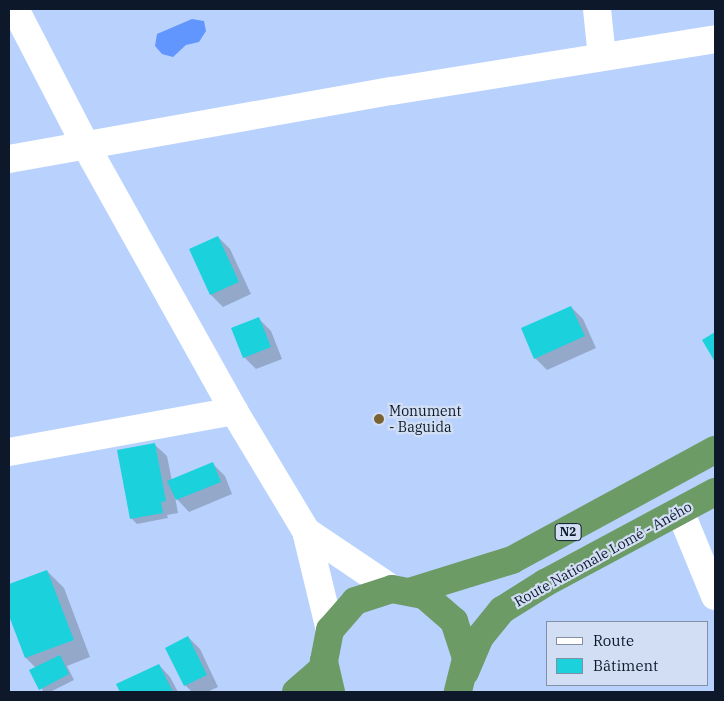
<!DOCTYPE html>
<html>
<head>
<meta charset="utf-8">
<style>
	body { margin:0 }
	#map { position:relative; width:724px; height:701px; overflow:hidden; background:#b9d2fd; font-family:"IBM Plex Serif",serif }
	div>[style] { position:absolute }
	.water>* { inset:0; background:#6096fd }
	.shadow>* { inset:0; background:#0003 }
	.building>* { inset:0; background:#1bd1dc }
	.minor>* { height:28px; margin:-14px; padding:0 14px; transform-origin:14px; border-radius:14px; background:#fff }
	.highway>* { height:28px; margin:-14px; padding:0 14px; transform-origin:14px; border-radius:14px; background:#6c9b66 }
	.dots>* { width:14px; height:14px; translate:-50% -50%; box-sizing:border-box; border:2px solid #d2def4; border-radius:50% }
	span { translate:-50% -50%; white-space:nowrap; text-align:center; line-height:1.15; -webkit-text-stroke:4.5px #d2def4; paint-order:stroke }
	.shield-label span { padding:1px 4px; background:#d2def4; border:1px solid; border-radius:4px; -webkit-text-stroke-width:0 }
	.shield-label { font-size:12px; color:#0d182b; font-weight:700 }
	.poi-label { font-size:14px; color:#0d182b }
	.left { translate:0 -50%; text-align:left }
	.street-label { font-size:14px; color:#0d182b }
	.frame { position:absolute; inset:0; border:10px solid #0d182b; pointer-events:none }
	.legend { position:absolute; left:546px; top:621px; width:162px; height:65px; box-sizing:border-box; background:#d2def4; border:1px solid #838fa4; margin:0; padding:6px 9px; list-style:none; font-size:15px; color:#0d182b }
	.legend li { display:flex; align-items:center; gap:10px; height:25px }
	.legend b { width:25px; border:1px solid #838fa4 }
</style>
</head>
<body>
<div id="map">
	<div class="water">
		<i style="clip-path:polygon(192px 19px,204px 21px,206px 31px,199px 42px,186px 45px,173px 57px,162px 54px,155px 46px,157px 34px)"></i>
	</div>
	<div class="shadow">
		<i style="clip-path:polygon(218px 237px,230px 249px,251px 294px,223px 307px,211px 295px,191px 250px)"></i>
		<i style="clip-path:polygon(571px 307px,583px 319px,596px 348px,547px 370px,535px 358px)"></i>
		<i style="clip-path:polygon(259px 319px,271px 331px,282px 359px,256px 369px,244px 357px)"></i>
		<i style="clip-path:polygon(155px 445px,167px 456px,172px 481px,213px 464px,225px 476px,232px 494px,189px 512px,175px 497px,178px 513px,167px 515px,168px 518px,137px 524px,131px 518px)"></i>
		<i style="clip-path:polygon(47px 571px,64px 588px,90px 657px,67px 666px,74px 680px,50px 692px,43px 692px,36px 668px,26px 658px,9px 612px,9px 586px)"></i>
		<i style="clip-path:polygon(188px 637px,200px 649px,218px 687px,207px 692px,192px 692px,185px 685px)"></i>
		<i style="clip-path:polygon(159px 665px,170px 677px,178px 692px,121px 692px,118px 685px)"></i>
	</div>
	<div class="building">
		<i style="clip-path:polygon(218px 236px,239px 282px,210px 295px,189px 249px)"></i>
		<i style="clip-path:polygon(571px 306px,585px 336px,534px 359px,521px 328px)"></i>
		<i style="clip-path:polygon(259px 317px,271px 347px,243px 358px,231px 328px)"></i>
		<i style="clip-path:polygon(715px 332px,715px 362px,702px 340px)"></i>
		<i style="clip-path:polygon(155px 443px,166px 501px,161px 502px,163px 513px,130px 519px,117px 450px)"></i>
		<i style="clip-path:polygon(213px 462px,221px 482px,176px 500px,167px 481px)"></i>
		<i style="clip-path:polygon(47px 570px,74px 640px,25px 658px,9px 616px,9px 584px)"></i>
		<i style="clip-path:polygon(188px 636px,207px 675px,184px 686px,165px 648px)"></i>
		<i style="clip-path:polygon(60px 655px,69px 674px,39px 690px,29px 670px)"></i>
		<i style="clip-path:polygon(159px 664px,173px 692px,120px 692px,116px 684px)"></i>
	</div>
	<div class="minor">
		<i style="left:15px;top:9px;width:154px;rotate:62.6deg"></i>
		<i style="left:86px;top:146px;width:304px;rotate:60.8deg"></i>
		<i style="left:234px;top:411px;width:140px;rotate:59deg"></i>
		<i style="left:306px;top:531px;width:102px;rotate:76.4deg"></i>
		<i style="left:597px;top:9px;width:48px;rotate:84.1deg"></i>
		<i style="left:9px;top:159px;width:389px;rotate:-10.1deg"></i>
		<i style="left:392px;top:91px;width:327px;rotate:-9.1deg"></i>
		<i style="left:9px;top:452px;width:229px;rotate:-10.3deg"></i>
		<i style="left:680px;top:511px;width:92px;rotate:67.6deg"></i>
		<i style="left:306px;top:531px;width:104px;rotate:34deg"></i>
	</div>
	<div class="highway">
		<i style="left:412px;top:591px;width:105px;rotate:-17.2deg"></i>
		<i style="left:512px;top:560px;width:231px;rotate:-28.5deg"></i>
		<i style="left:465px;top:672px;width:38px;rotate:-67deg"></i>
		<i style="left:480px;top:637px;width:35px;rotate:-51deg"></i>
		<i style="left:502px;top:610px;width:51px;rotate:-32.1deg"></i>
		<i style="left:545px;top:583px;width:193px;rotate:-28.2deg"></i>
		<i style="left:296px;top:692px;width:37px;rotate:-41deg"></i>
		<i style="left:331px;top:692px;width:32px;rotate:-103deg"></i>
		<i style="left:324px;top:661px;width:32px;rotate:-79deg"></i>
		<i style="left:330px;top:630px;width:38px;rotate:-49deg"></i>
		<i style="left:355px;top:601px;width:39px;rotate:-18deg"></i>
		<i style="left:392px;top:589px;width:33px;rotate:11deg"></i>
		<i style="left:424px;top:595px;width:40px;rotate:41deg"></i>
		<i style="left:454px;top:621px;width:40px;rotate:72deg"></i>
		<i style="left:466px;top:659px;width:34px;rotate:104deg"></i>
	</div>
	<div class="dots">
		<i style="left:379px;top:419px;background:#7b6233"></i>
	</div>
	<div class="shield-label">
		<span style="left:568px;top:532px">N2</span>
	</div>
	<div class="poi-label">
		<span class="left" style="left:389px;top:419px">Monument<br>- Baguida</span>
	</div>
	<div class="street-label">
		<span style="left:603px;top:554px;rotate:-29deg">Route Nationale Lomé - Aného</span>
	</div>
	<div class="frame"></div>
	<ul class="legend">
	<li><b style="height:6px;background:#fff"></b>Route</li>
	<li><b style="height:14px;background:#1bd1dc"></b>Bâtiment</li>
	</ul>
</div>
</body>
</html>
